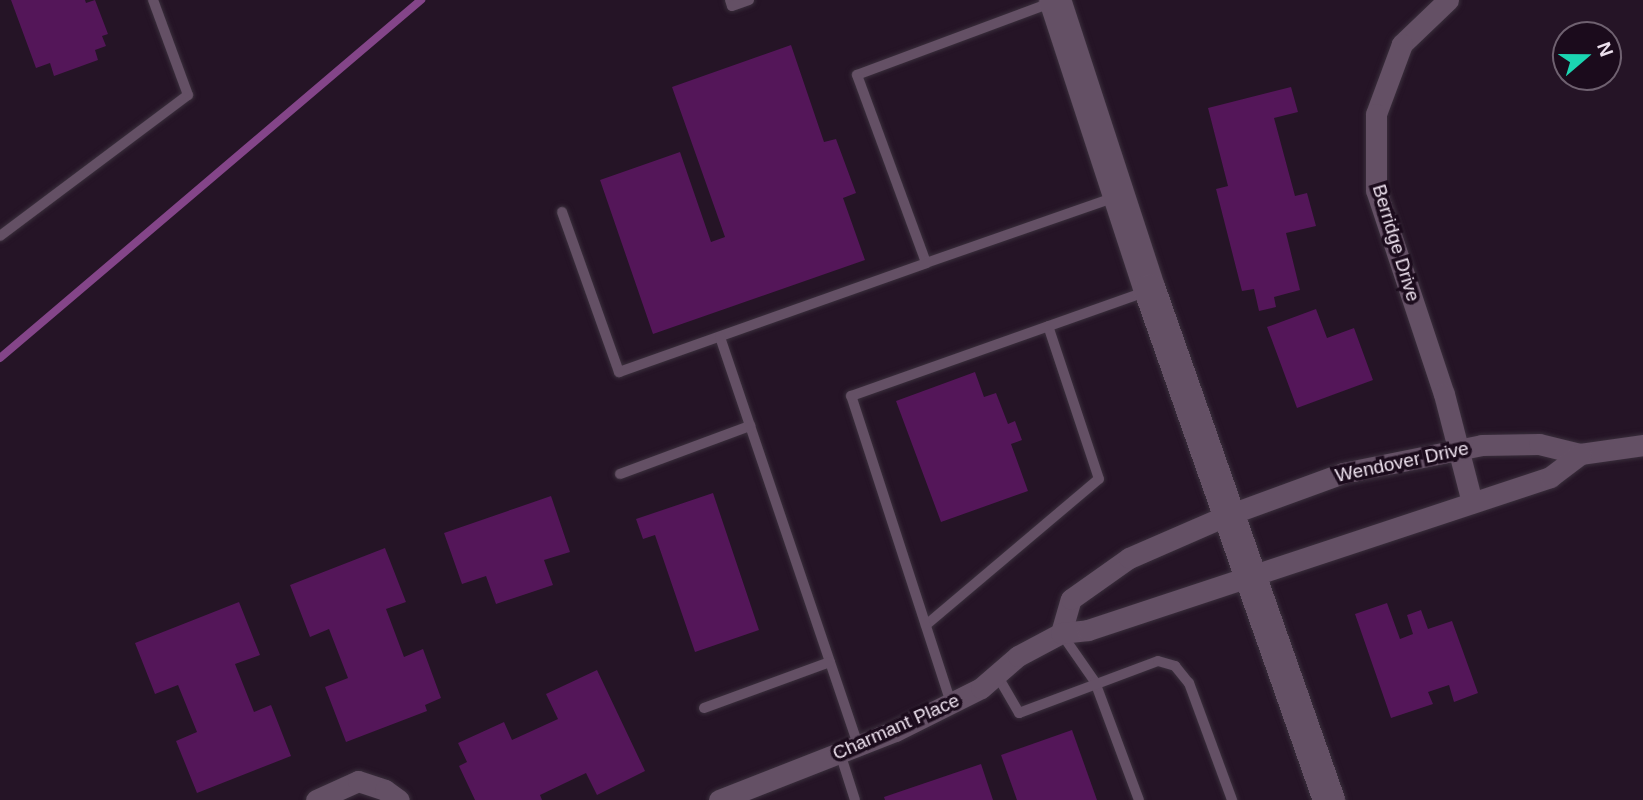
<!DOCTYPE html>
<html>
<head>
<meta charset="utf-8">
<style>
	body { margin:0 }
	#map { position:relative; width:1643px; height:800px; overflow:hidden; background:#251426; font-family:Arial,sans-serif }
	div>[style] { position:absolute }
	.stream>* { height:8px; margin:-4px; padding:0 4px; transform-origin:4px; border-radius:4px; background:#844589 }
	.building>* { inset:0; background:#541659 }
	.roads { filter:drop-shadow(0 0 2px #3a2f3c) drop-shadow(0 0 2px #3a2f3c) }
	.service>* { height:10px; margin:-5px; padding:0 5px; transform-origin:5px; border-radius:5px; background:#645065 }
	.minor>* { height:21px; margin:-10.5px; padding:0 10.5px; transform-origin:10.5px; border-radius:10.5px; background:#645065 }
	.secondary>* { height:32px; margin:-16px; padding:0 16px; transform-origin:16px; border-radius:16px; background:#645065 }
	span { translate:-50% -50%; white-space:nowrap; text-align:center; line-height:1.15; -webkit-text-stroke:7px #1b0b1c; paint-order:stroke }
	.street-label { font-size:19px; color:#ede1ee }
	.north { position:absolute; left:1552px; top:21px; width:70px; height:70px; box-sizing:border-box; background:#1b0b1c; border:2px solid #6f6170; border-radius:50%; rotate:70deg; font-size:19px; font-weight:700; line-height:28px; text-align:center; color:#ede1ee }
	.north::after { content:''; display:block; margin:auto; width:24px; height:32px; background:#1bd5b1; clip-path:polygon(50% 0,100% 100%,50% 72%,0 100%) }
</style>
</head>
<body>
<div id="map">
	<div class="stream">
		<i style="left:0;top:358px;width:553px;rotate:-40.38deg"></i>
	</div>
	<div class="building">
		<i style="clip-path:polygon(11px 0,85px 0,86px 3px,95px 0,108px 34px,102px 36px,106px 46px,95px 50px,98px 60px,54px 76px,50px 63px,36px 68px)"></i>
		<i style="clip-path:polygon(791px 45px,824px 142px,836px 139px,856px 193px,843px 198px,865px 260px,653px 334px,600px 180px,680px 152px,711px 242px,725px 237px,672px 87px)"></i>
		<i style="clip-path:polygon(1291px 87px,1298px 112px,1274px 118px,1295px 196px,1307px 193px,1316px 226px,1286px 233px,1300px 290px,1274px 297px,1276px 307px,1259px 311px,1254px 289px,1242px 291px,1216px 189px,1228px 186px,1208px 108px)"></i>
		<i style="clip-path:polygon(1316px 309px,1327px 338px,1354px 328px,1373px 380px,1297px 408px,1267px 327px)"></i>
		<i style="clip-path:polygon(975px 372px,984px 397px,996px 393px,1008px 424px,1015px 421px,1022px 440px,1011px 444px,1028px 491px,941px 522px,896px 401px)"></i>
		<i style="clip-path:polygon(713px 493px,759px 630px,695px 652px,655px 535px,643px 539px,636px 519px)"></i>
		<i style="clip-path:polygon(551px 496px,570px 552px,544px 560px,553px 585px,496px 604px,486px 576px,462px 584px,444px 533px)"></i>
		<i style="clip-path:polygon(385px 548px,406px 602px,386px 609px,404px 657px,423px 649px,441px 698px,425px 705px,427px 711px,346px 742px,325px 687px,348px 678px,329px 629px,310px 637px,290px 585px)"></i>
		<i style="clip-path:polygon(239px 602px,260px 655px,235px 664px,254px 712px,271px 705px,291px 756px,197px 793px,176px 741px,197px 732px,178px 685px,155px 694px,135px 643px)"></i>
		<i style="clip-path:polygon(1387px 603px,1400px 639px,1413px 634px,1407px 615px,1421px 610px,1428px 629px,1452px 621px,1478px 693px,1454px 702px,1449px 685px,1428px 692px,1433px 704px,1391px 718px,1355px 614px)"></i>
		<i style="clip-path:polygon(597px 670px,645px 771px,597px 795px,586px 773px,540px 795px,542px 800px,475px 800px,459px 766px,467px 762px,458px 743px,504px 722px,512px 740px,558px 719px,546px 694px)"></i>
		<i style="clip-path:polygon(1072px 730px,1097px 800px,1017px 800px,1001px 755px)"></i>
		<i style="clip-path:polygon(981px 764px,993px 800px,885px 800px,884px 797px)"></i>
	</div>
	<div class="roads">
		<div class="service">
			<i style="left:730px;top:0;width:6px;rotate:72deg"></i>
			<i style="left:732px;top:6px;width:18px;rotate:-19deg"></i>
			<i style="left:1053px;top:2px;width:209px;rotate:159.6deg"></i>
			<i style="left:857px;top:75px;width:200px;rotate:69.8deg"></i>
			<i style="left:926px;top:263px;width:201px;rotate:-19.2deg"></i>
			<i style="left:562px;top:212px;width:170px;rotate:70.4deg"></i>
			<i style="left:619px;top:372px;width:326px;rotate:-19.5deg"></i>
			<i style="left:0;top:236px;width:235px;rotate:-36.9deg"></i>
			<i style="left:188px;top:95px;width:101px;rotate:-110.2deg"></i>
			<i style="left:720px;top:337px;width:431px;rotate:71.3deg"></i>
			<i style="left:620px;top:474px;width:139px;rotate:-20.3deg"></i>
			<i style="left:926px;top:625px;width:226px;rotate:-40.2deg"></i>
			<i style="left:1099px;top:479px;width:161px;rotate:-108.4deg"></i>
			<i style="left:1061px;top:633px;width:60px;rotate:55.2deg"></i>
			<i style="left:1095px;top:682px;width:126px;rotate:69.6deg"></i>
			<i style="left:997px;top:675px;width:44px;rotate:59.9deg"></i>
			<i style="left:1019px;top:713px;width:148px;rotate:-20.5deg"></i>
			<i style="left:1158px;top:661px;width:18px;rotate:16deg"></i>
			<i style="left:1175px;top:666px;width:22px;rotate:51deg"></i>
			<i style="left:1189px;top:683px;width:125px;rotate:69.8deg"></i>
			<i style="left:951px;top:703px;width:323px;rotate:-108deg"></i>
			<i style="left:851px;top:396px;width:315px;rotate:-19.5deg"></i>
			<i style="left:704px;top:708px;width:134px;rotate:-20.1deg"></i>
			<i style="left:840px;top:753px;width:49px;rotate:72.3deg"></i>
		</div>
		<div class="minor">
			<i style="left:1448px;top:0;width:64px;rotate:136.3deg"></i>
			<i style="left:1402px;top:44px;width:75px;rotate:110.4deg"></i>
			<i style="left:1376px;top:114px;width:76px;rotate:90deg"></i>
			<i style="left:1376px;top:190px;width:215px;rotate:71.6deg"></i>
			<i style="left:1444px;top:394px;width:112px;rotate:75.5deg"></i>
			<i style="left:1061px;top:633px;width:35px;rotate:-74deg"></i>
			<i style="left:1071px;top:599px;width:71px;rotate:-35.3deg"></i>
			<i style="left:1129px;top:558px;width:108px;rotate:-23.5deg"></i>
			<i style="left:1228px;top:515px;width:122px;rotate:-20.1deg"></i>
			<i style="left:1343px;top:473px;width:142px;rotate:-11.4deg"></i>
			<i style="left:1482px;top:445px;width:57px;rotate:-1deg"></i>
			<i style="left:1539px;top:444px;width:42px;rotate:13.7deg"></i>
			<i style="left:1580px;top:454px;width:64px;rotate:-8.1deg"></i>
			<i style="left:316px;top:800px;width:46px;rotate:-24.3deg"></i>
			<i style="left:358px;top:781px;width:28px;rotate:18deg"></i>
			<i style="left:385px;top:790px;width:17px;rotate:36deg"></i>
			<i style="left:719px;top:800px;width:189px;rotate:-21.4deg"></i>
			<i style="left:895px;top:731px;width:96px;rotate:-26.6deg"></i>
			<i style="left:981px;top:688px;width:49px;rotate:-40.9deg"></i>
			<i style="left:1018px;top:656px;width:49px;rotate:-28.1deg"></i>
			<i style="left:1061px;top:633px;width:27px;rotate:-6deg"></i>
			<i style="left:1088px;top:630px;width:487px;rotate:-18.3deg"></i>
			<i style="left:1550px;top:477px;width:38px;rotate:-37deg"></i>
		</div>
		<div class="secondary">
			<i style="left:1055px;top:0;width:305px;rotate:71.9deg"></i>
			<i style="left:1150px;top:290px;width:541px;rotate:70.66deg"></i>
		</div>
	</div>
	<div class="street-label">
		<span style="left:1396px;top:243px;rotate:73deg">Berridge Drive</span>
		<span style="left:1402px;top:462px;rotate:-12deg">Wendover Drive</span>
		<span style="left:896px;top:727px;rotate:-24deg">Charmant Place</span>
	</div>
	<div class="north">N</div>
</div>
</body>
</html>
